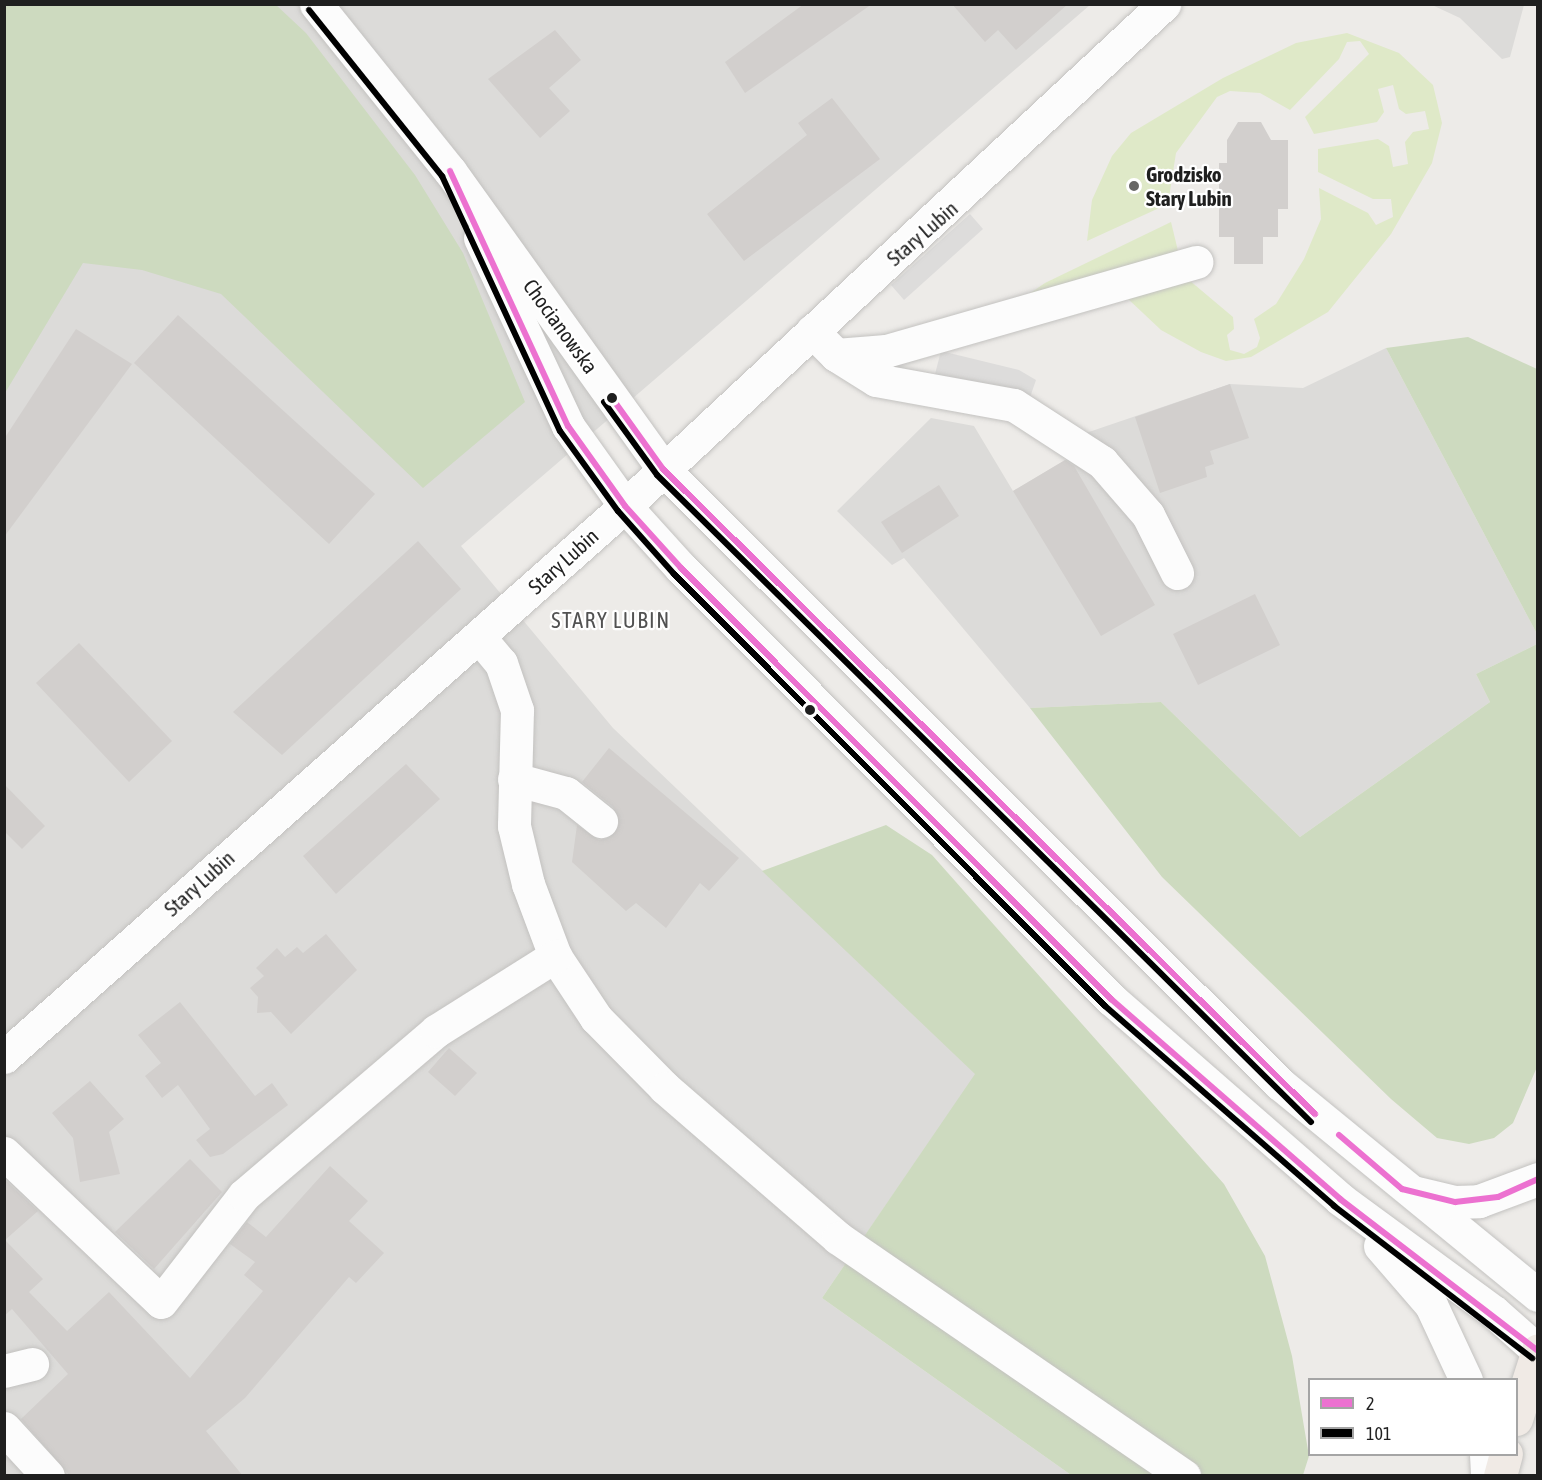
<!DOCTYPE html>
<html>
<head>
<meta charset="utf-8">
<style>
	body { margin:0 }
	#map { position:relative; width:1542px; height:1480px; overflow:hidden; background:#edebe8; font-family:"Asap Condensed",sans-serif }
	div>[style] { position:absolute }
	.residential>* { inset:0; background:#dcdbd9 }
	.grass>* { inset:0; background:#dfe9c8 }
	.forest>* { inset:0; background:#cddabf }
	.parking>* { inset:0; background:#dddcdb }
	.building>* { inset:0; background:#d2cfcd }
	.roads { filter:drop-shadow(0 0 2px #c3c2c0) drop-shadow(0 0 2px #c3c2c0) }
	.minor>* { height:33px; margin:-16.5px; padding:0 16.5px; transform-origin:16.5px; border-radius:16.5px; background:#fcfcfc }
	.major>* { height:33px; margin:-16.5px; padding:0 16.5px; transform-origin:16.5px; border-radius:16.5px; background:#f0eae5 }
	.bus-1>* { height:6px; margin:-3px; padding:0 3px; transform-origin:3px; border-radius:3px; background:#ec71d0 }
	.bus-2>* { height:6px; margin:-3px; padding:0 3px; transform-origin:3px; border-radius:3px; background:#000 }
	.dots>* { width:16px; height:16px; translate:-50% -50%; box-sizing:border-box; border:3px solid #fff; border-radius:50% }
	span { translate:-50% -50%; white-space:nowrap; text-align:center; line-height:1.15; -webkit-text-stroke:4.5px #fff; paint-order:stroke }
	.poi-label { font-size:21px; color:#1f1f1f; font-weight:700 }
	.left { translate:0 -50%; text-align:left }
	.street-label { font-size:21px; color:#1f1f1f }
	.neighbourhood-label { font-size:22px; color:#525252; letter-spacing:1.5px }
	.frame { position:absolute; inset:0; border:6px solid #1f1f1f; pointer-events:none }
	.legend { position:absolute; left:1308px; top:1378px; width:210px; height:78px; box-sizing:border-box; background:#fff; border:2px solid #a5a5a5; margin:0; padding:8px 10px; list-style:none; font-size:18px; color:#1f1f1f }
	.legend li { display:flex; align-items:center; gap:12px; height:30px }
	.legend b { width:30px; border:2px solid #a5a5a5 }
</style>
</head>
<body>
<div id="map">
	<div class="residential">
		<i style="clip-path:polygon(5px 5px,1090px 5px,461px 546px,613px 728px,976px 1074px,822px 1298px,1071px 1475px,5px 1476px)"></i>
		<i style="clip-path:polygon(1432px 5px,1524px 5px,1510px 57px,1502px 59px,1460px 18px)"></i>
		<i style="clip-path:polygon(1386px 348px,1537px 634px,1537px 644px,1476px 674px,1490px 702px,1300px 837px,1161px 702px,1030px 708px,904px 558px,892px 565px,837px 511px,931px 418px,974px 426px,1013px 491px,1069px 458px,1083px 434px,1230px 384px,1303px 388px)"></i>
	</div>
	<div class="grass">
		<i style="clip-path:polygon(1347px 33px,1399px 53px,1433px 85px,1442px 123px,1432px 163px,1391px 234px,1328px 312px,1251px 357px,1226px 361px,1201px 352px,1161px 330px,1126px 297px,1189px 280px,1233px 317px,1234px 329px,1227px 335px,1230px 350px,1244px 354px,1257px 347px,1260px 338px,1254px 319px,1276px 304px,1304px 259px,1321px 219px,1319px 188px,1368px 213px,1376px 225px,1393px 217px,1391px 199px,1373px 199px,1318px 172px,1318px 149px,1378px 139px,1389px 146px,1393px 167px,1408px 164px,1405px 142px,1413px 132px,1429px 129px,1425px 111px,1406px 114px,1399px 109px,1393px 85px,1378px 89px,1384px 112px,1377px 122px,1314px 134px,1305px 117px,1369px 54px,1360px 41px,1347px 42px,1339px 59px,1290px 110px,1260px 93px,1230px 91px,1217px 97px,1176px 153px,1168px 204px,1087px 241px,1092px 200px,1112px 156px,1131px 133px,1223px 78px,1296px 43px)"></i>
		<i style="clip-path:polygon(1171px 222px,1179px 255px,1017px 302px,1045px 283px)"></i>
	</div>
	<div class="forest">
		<i style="clip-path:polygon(275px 4px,306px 33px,415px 175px,463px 253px,525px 402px,423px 488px,221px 294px,142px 270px,83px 263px,5px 393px,5px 5px)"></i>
		<i style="clip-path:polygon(1468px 337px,1537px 369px,1537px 634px,1386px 348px)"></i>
		<i style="clip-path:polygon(1537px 644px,1537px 1067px,1513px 1123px,1494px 1138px,1469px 1144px,1437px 1138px,1391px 1099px,1162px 877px,1030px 708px,1161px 702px,1300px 837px,1490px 702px,1476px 674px)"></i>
		<i style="clip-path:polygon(886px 825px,932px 855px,1224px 1184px,1265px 1256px,1292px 1356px,1309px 1456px,1303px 1475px,1071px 1475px,822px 1298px,975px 1074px,762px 871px)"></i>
	</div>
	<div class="parking">
		<i style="clip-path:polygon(970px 214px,983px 229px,904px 300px,891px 285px)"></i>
		<i style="clip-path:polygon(941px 351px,1019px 370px,1036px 380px,1028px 403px,934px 378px)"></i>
	</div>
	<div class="building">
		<i style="clip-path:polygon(804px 4px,872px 4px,745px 93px,725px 62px)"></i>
		<i style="clip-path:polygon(952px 4px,1068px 4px,1016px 50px,998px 30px,985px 42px)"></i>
		<i style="clip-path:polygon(555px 30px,581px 60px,549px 88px,570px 111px,540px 138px,488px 79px)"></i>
		<i style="clip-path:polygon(832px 98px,880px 159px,744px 261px,707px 214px,807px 135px,798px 123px)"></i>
		<i style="clip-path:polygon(1238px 122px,1261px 122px,1271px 140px,1288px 140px,1288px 209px,1278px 209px,1278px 237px,1263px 237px,1263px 264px,1234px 264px,1234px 237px,1219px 237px,1219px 163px,1227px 163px,1227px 140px)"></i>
		<i style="clip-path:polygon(178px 315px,375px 494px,329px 544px,134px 363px)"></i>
		<i style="clip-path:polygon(76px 329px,132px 364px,4px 537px,4px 439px)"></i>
		<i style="clip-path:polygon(1230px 384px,1249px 438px,1210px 451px,1214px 464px,1205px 467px,1207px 477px,1160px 493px,1135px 417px)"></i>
		<i style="clip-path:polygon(1065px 460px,1074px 466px,1155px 605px,1101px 636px,1013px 491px)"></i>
		<i style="clip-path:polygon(939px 485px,959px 516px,902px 553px,881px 522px)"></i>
		<i style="clip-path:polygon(418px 541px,461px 589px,282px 755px,233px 712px)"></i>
		<i style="clip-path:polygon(1255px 594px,1280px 645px,1198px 685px,1173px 634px)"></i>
		<i style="clip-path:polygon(79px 643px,172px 741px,129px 782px,36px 683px)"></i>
		<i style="clip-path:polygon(609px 748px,739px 858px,709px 891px,700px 883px,666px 928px,636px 903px,626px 911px,572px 862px,577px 825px,599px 840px,608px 838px,619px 824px,613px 807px,582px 782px)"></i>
		<i style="clip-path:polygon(406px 764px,440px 799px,336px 894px,303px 856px)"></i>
		<i style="clip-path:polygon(4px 784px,45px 826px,22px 849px,4px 831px)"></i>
		<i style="clip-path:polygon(326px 934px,357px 970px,291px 1034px,271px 1012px,257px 1013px,258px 997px,250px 988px,264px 976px,256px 968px,277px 948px,285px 957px,297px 947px,303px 953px)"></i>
		<i style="clip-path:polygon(180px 1002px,255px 1096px,272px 1083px,288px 1105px,223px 1154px,210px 1157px,196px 1140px,210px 1129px,178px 1085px,162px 1098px,145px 1076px,161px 1063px,138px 1035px)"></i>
		<i style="clip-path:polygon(449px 1048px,477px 1073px,455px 1096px,428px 1072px)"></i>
		<i style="clip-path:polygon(90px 1081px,124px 1119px,109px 1132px,120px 1174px,80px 1182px,73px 1138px,52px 1113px)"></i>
		<i style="clip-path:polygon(190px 1159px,222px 1192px,154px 1269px,115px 1232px)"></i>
		<i style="clip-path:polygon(330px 1166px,368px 1201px,349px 1221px,384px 1253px,356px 1283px,349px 1277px,245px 1398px,206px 1431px,243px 1476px,70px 1476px,21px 1419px,68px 1374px,12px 1309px,4px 1316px,4px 1179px,38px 1211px,5px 1240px,43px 1279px,29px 1292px,67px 1331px,109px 1292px,190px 1378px,263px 1291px,244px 1275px,255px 1262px,230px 1244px,247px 1222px,266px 1237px)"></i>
	</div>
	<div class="roads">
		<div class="minor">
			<i style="left:316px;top:4px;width:214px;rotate:51.3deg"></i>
			<i style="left:450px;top:171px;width:366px;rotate:54.4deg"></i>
			<i style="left:663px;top:469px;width:871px;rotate:44.91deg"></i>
			<i style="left:1280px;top:1084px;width:333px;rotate:39.3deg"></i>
			<i style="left:480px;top:238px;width:208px;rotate:64.9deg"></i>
			<i style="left:568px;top:426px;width:98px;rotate:54.5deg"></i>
			<i style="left:625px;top:506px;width:84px;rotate:47.9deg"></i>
			<i style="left:681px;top:568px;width:609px;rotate:45.07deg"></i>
			<i style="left:1111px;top:999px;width:304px;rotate:41.1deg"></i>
			<i style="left:1340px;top:1199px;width:191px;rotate:36.3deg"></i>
			<i style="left:1494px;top:1312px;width:57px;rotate:41.5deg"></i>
			<i style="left:812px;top:331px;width:34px;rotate:45deg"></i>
			<i style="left:836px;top:355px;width:47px;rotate:32deg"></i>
			<i style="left:876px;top:380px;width:140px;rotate:10.3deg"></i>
			<i style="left:1014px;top:405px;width:105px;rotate:32.9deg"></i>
			<i style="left:1102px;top:462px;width:70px;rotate:49deg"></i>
			<i style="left:1148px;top:515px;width:65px;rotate:63.4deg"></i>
			<i style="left:836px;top:355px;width:50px;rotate:-4.6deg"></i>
			<i style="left:886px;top:351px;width:323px;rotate:-16deg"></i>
			<i style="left:479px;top:637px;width:34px;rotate:50deg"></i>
			<i style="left:501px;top:663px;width:50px;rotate:71.2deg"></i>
			<i style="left:517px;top:710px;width:116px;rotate:91.5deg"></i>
			<i style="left:514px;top:826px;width:60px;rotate:76.4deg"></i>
			<i style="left:528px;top:884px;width:77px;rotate:69.4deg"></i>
			<i style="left:555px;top:956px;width:74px;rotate:56.5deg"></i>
			<i style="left:596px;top:1018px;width:98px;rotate:45.4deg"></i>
			<i style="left:665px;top:1088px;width:229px;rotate:40.9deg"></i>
			<i style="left:838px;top:1238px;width:420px;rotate:34.5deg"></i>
			<i style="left:514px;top:779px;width:54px;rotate:15.1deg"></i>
			<i style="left:566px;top:793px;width:45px;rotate:38.7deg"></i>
			<i style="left:4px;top:1057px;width:830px;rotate:-41.58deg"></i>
			<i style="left:625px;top:506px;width:737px;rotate:-42.96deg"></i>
			<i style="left:4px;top:1153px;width:216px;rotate:43.5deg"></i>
			<i style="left:161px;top:1302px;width:135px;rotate:-52.2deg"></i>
			<i style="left:244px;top:1195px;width:253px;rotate:-40.5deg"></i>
			<i style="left:436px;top:1031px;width:141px;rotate:-32.2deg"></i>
			<i style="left:1413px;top:1192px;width:43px;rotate:13.4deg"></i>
			<i style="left:1455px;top:1202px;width:24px;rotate:-2deg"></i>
			<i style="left:1479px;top:1201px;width:63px;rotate:-20.4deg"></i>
			<i style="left:1380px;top:1246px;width:78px;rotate:49.2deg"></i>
			<i style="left:1431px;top:1305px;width:83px;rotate:65deg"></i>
			<i style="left:4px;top:1371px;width:29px;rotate:-14deg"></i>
			<i style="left:4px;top:1428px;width:65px;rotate:47.5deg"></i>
			<i style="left:1486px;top:1454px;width:22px;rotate:87deg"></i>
		</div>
		<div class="major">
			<i style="left:1516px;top:1419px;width:72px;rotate:-72.3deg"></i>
			<i style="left:1500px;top:1476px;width:23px;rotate:-75deg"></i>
		</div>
	</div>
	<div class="bus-1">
		<i style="left:450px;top:171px;width:281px;rotate:65.2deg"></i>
		<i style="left:568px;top:426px;width:98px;rotate:54.5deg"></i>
		<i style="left:625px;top:506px;width:84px;rotate:47.9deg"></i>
		<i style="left:681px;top:568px;width:609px;rotate:45.07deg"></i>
		<i style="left:1111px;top:999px;width:304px;rotate:41.1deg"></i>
		<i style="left:1340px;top:1199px;width:250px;rotate:37.5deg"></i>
		<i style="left:612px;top:398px;width:87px;rotate:54.3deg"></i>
		<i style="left:663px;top:469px;width:917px;rotate:44.69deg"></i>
		<i style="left:1339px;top:1135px;width:83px;rotate:40.6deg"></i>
		<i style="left:1402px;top:1189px;width:55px;rotate:13.8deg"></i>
		<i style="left:1455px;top:1202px;width:43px;rotate:-6.6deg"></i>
		<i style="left:1498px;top:1197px;width:44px;rotate:-24.2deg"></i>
	</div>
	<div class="bus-2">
		<i style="left:309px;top:10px;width:213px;rotate:51.3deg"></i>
		<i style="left:442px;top:176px;width:281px;rotate:65.2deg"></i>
		<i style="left:560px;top:431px;width:99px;rotate:54.1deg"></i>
		<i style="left:618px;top:511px;width:84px;rotate:48.4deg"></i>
		<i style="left:674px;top:574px;width:610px;rotate:45.07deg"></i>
		<i style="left:1105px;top:1006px;width:304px;rotate:41.1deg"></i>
		<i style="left:1334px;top:1206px;width:250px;rotate:37.5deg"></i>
		<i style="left:604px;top:402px;width:90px;rotate:54deg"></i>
		<i style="left:657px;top:475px;width:920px;rotate:44.69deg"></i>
	</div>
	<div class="dots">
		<i style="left:1134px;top:186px;background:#676665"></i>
		<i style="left:612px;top:398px;background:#1f1f1f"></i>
		<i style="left:810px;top:710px;background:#1f1f1f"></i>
	</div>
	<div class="poi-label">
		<span class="left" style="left:1146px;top:186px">Grodzisko<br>Stary Lubin</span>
	</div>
	<div class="street-label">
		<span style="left:922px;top:233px;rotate:-41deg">Stary Lubin</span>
		<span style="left:561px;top:326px;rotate:54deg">Chocianowska</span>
		<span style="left:563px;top:561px;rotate:-42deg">Stary Lubin</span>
		<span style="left:199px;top:883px;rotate:-42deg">Stary Lubin</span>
	</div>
	<div class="neighbourhood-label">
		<span style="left:611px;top:621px">STARY LUBIN</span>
	</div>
	<div class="frame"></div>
	<ul class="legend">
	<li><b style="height:8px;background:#ec71d0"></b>2</li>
	<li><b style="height:8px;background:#000"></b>101</li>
	</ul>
</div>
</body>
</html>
